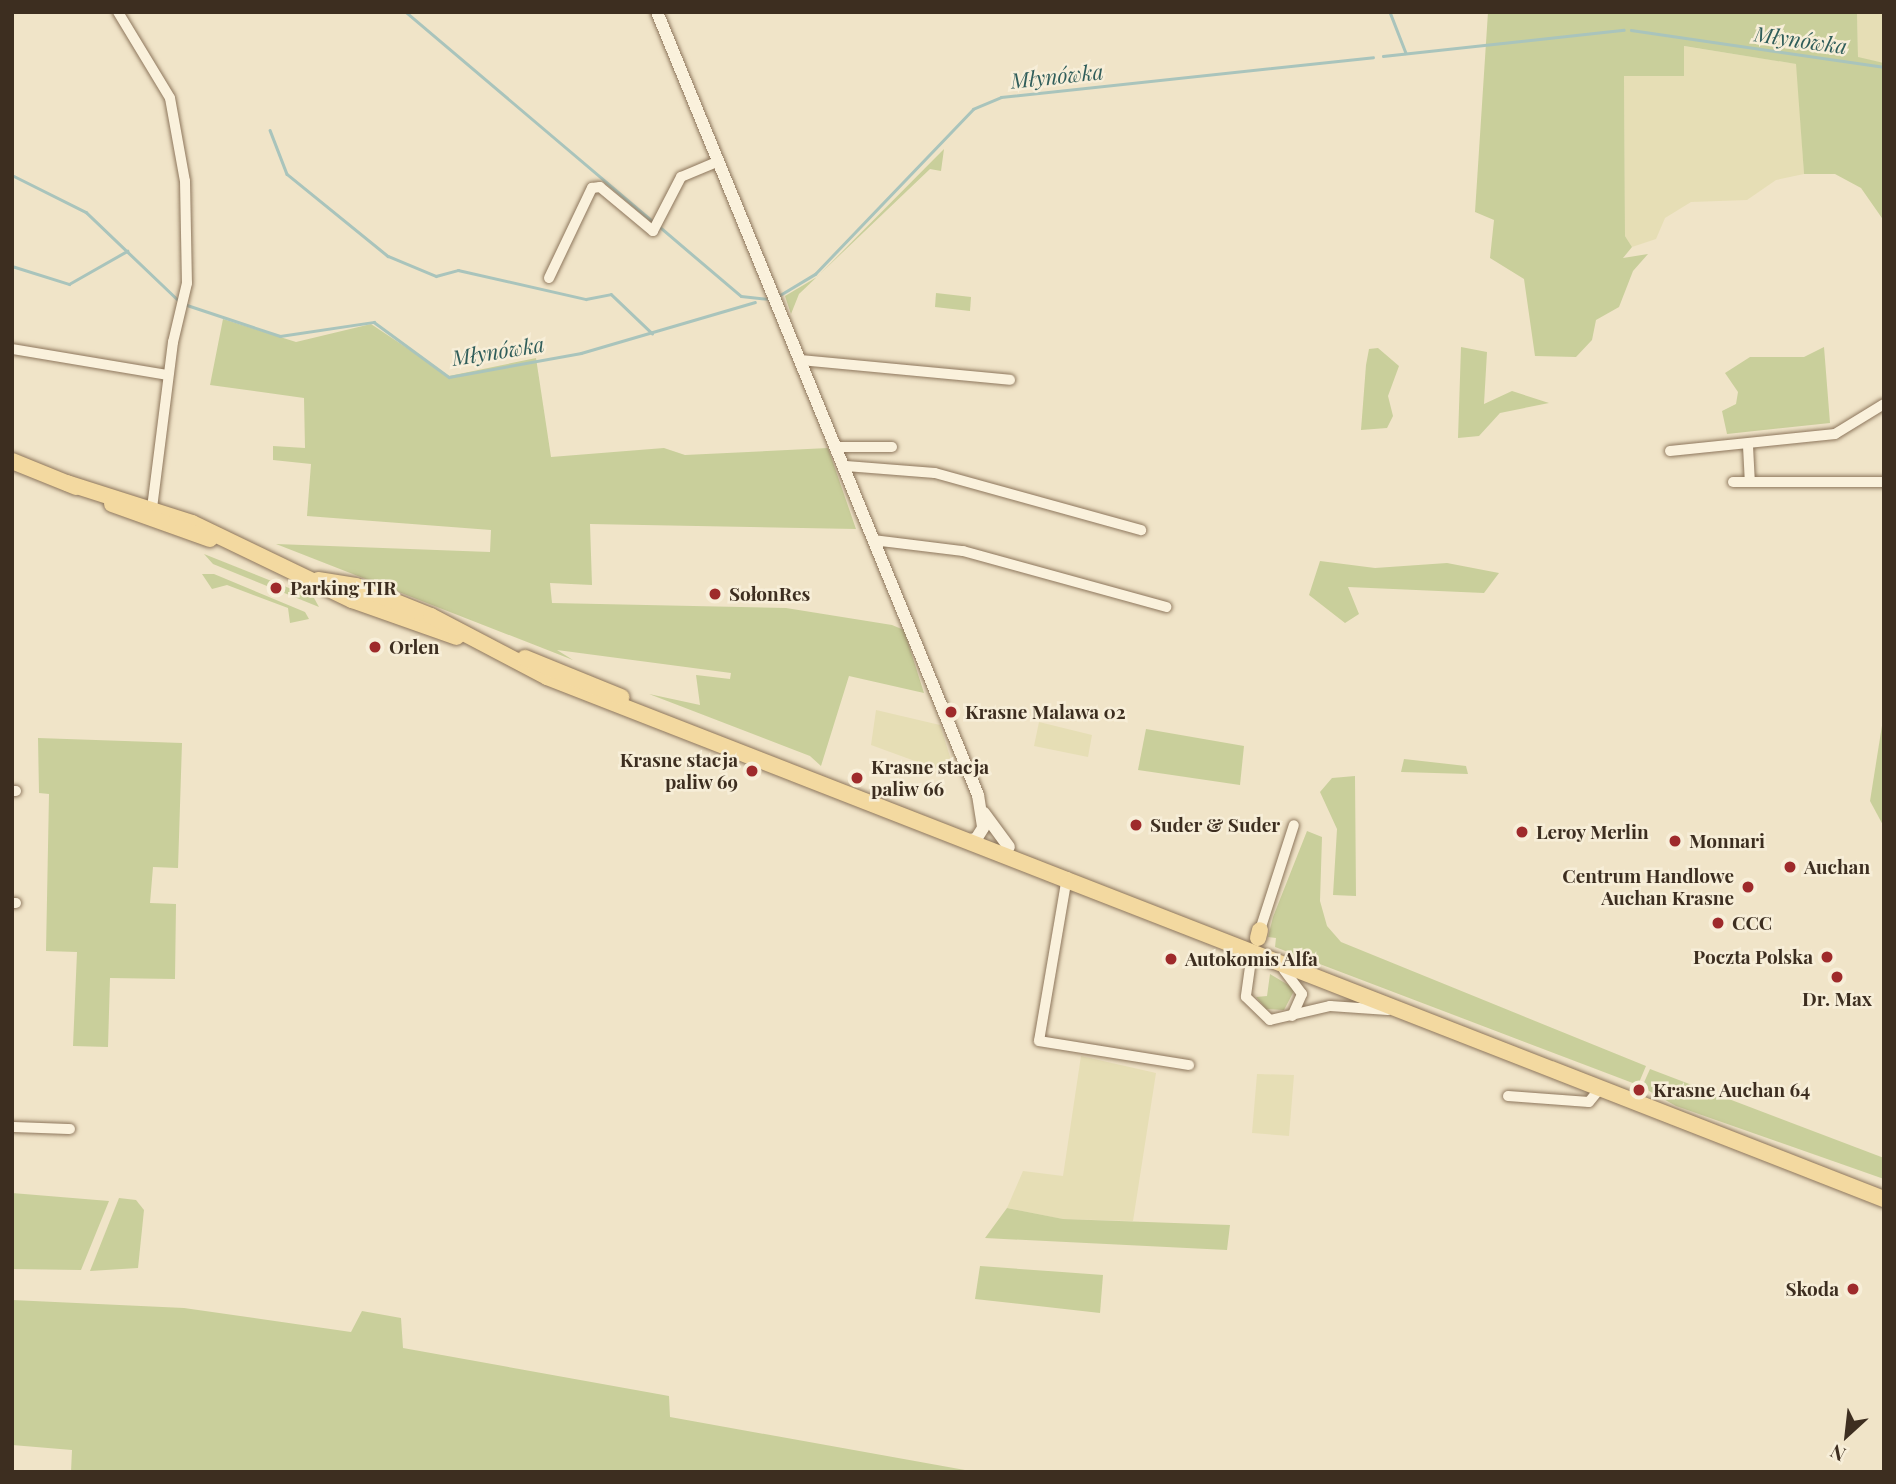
<!DOCTYPE html>
<html>
<head>
<meta charset="utf-8">
<style>
	body { margin:0 }
	#map { position:relative; width:1896px; height:1484px; overflow:hidden; background:#f0e4c8; font-family:"Playfair Display",serif }
	div>[style] { position:absolute }
	.farmland>* { inset:0; background:#e6deb5 }
	.green>* { inset:0; background:#c9cf9b }
	.stream>* { height:2.5px; margin:-1.25px; padding:0 1.25px; transform-origin:1.25px; border-radius:1.25px; background:#a9c4bc }
	.roads { filter:drop-shadow(0 0 2px #8d765c) drop-shadow(0 0 2px #8d765c) }
	.minor>* { height:10px; margin:-5px; padding:0 5px; transform-origin:5px; border-radius:5px; background:#faf1dc }
	.tertiary>* { height:12px; margin:-6px; padding:0 6px; transform-origin:6px; border-radius:6px; background:#faf1dc }
	.primary>* { height:16px; margin:-8px; padding:0 8px; transform-origin:8px; border-radius:8px; background:#f3d9a0 }
	.dots>* { width:19px; height:19px; translate:-50% -50%; box-sizing:border-box; border:4px solid #f7eed8; border-radius:50% }
	span { translate:-50% -50%; white-space:nowrap; text-align:center; line-height:1.15; -webkit-text-stroke:5px #f7eed8; paint-order:stroke }
	.poi-label { font-size:19px; color:#3d2e20; font-weight:700 }
	.left { translate:0 -50%; text-align:left }
	.right { translate:-100% -50%; text-align:right }
	.water-label { font-size:21px; color:#2f5d5a; font-style:italic }
	.frame { position:absolute; inset:0; border:14px solid #3d2e20; pointer-events:none }
	.north { position:absolute; left:1812px; top:1400px; width:70px; height:70px; -webkit-text-stroke:5px #f7eed8; paint-order:stroke; rotate:207deg; font-size:19px; font-weight:700; line-height:28px; text-align:center; color:#3d2e20 }
	.north::after { content:''; display:block; margin:auto; width:24px; height:32px; background:#3d2e20; clip-path:polygon(50% 0,100% 100%,50% 72%,0 100%) }
</style>
</head>
<body>
<div id="map">
	<div class="farmland">
		<i style="clip-path:polygon(1857px 12px,1884px 12px,1884px 63px,1858px 58px)"></i>
		<i style="clip-path:polygon(1683px 46px,1797px 64px,1804px 174px,1776px 180px,1747px 200px,1691px 202px,1665px 218px,1656px 239px,1632px 247px,1625px 236px,1624px 75px,1684px 76px)"></i>
		<i style="clip-path:polygon(876px 710px,940px 725px,956px 776px,871px 745px)"></i>
		<i style="clip-path:polygon(1039px 722px,1092px 735px,1088px 757px,1034px 746px)"></i>
		<i style="clip-path:polygon(1081px 1056px,1156px 1073px,1133px 1221px,1062px 1219px,1007px 1208px,1023px 1171px,1063px 1176px)"></i>
		<i style="clip-path:polygon(1257px 1074px,1294px 1075px,1289px 1136px,1252px 1133px)"></i>
	</div>
	<div class="green">
		<i style="clip-path:polygon(1488px 12px,1857px 12px,1858px 57px,1884px 63px,1884px 221px,1861px 188px,1835px 174px,1804px 174px,1796px 64px,1684px 46px,1684px 76px,1624px 76px,1625px 236px,1632px 247px,1623px 258px,1648px 254px,1633px 271px,1619px 307px,1596px 320px,1592px 340px,1576px 357px,1535px 356px,1524px 279px,1490px 258px,1494px 220px,1475px 212px)"></i>
		<i style="clip-path:polygon(944px 149px,941px 171px,930px 169px,799px 294px,791px 314px,785px 296px,817px 277px)"></i>
		<i style="clip-path:polygon(936px 293px,971px 297px,970px 311px,935px 307px)"></i>
		<i style="clip-path:polygon(223px 319px,296px 342px,371px 324px,449px 376px,536px 358px,551px 457px,664px 448px,685px 455px,828px 448px,856px 529px,590px 524px,592px 585px,550px 583px,552px 603px,786px 608px,892px 625px,904px 630px,924px 693px,849px 676px,821px 766px,810px 756px,649px 694px,700px 705px,696px 675px,730px 679px,731px 673px,557px 650px,573px 660px,276px 544px,490px 552px,491px 530px,307px 516px,311px 464px,273px 460px,273px 446px,305px 448px,304px 398px,210px 385px)"></i>
		<i style="clip-path:polygon(1461px 347px,1487px 352px,1484px 404px,1512px 391px,1549px 403px,1500px 413px,1479px 436px,1458px 438px)"></i>
		<i style="clip-path:polygon(1824px 347px,1830px 423px,1727px 434px,1722px 411px,1736px 404px,1738px 392px,1725px 373px,1750px 357px,1804px 357px)"></i>
		<i style="clip-path:polygon(1378px 348px,1399px 366px,1388px 396px,1393px 416px,1387px 428px,1361px 430px,1366px 365px,1369px 349px)"></i>
		<i style="clip-path:polygon(204px 554px,314px 598px,319px 607px,213px 564px)"></i>
		<i style="clip-path:polygon(1320px 561px,1375px 568px,1447px 563px,1499px 573px,1484px 593px,1348px 587px,1359px 614px,1345px 623px,1309px 595px)"></i>
		<i style="clip-path:polygon(202px 574px,214px 574px,305px 612px,309px 619px,290px 623px,288px 608px,227px 585px,212px 589px)"></i>
		<i style="clip-path:polygon(1884px 713px,1884px 827px,1870px 801px)"></i>
		<i style="clip-path:polygon(1146px 729px,1244px 746px,1240px 785px,1138px 770px)"></i>
		<i style="clip-path:polygon(38px 738px,182px 743px,178px 868px,153px 867px,150px 903px,176px 904px,175px 979px,110px 978px,108px 1047px,73px 1046px,77px 952px,46px 951px,49px 794px,39px 793px)"></i>
		<i style="clip-path:polygon(1404px 759px,1466px 766px,1468px 774px,1401px 772px)"></i>
		<i style="clip-path:polygon(1355px 776px,1356px 896px,1333px 895px,1337px 829px,1320px 792px,1332px 778px)"></i>
		<i style="clip-path:polygon(1307px 831px,1322px 837px,1320px 901px,1327px 926px,1341px 942px,1646px 1066px,1638px 1085px,1275px 947px,1276px 938px,1268px 937px,1273px 917px)"></i>
		<i style="clip-path:polygon(1270px 974px,1295px 989px,1284px 1010px,1266px 1009px,1256px 997px,1267px 996px)"></i>
		<i style="clip-path:polygon(1650px 1069px,1884px 1158px,1884px 1179px,1676px 1106px,1642px 1087px)"></i>
		<i style="clip-path:polygon(12px 1193px,109px 1201px,81px 1270px,12px 1269px)"></i>
		<i style="clip-path:polygon(119px 1198px,136px 1200px,144px 1210px,138px 1268px,90px 1271px)"></i>
		<i style="clip-path:polygon(1007px 1208px,1063px 1219px,1230px 1225px,1227px 1250px,985px 1238px)"></i>
		<i style="clip-path:polygon(980px 1266px,1103px 1275px,1100px 1313px,975px 1299px)"></i>
		<i style="clip-path:polygon(12px 1300px,184px 1308px,351px 1332px,362px 1311px,401px 1318px,403px 1348px,669px 1396px,670px 1417px,976px 1472px,71px 1472px,72px 1450px,12px 1445px)"></i>
	</div>
	<div class="stream">
		<i style="left:406px;top:12px;width:326px;rotate:40.3deg"></i>
		<i style="left:1390px;top:12px;width:44px;rotate:68.7deg"></i>
		<i style="left:1631px;top:30px;width:256px;rotate:8.3deg"></i>
		<i style="left:1383px;top:56px;width:242px;rotate:-6.2deg"></i>
		<i style="left:270px;top:130px;width:47px;rotate:68.9deg"></i>
		<i style="left:287px;top:174px;width:130px;rotate:39.1deg"></i>
		<i style="left:388px;top:256px;width:52px;rotate:22.6deg"></i>
		<i style="left:436px;top:276px;width:23px;rotate:-15deg"></i>
		<i style="left:458px;top:270px;width:131px;rotate:12.8deg"></i>
		<i style="left:586px;top:299px;width:25px;rotate:-11deg"></i>
		<i style="left:611px;top:294px;width:57px;rotate:43.6deg"></i>
		<i style="left:12px;top:175px;width:83px;rotate:26.6deg"></i>
		<i style="left:86px;top:212px;width:127px;rotate:43.7deg"></i>
		<i style="left:660px;top:227px;width:106px;rotate:40.4deg"></i>
		<i style="left:741px;top:296px;width:27px;rotate:6deg"></i>
		<i style="left:12px;top:266px;width:60px;rotate:17.5deg"></i>
		<i style="left:69px;top:284px;width:67px;rotate:-29.6deg"></i>
		<i style="left:780px;top:295px;width:41px;rotate:-31deg"></i>
		<i style="left:815px;top:274px;width:228px;rotate:-46.2deg"></i>
		<i style="left:973px;top:109px;width:30px;rotate:-23deg"></i>
		<i style="left:1001px;top:97px;width:374px;rotate:-6.1deg"></i>
		<i style="left:184px;top:304px;width:101px;rotate:18.4deg"></i>
		<i style="left:280px;top:336px;width:95px;rotate:-8.5deg"></i>
		<i style="left:374px;top:322px;width:93px;rotate:36.3deg"></i>
		<i style="left:449px;top:377px;width:134px;rotate:-10.3deg"></i>
		<i style="left:581px;top:353px;width:181px;rotate:-16.3deg"></i>
	</div>
	<div class="roads">
		<div class="minor">
			<i style="left:118px;top:12px;width:100px;rotate:58.8deg"></i>
			<i style="left:170px;top:98px;width:84px;rotate:79.8deg"></i>
			<i style="left:185px;top:181px;width:102px;rotate:88.9deg"></i>
			<i style="left:187px;top:283px;width:61px;rotate:103.3deg"></i>
			<i style="left:173px;top:342px;width:167px;rotate:97.2deg"></i>
			<i style="left:549px;top:278px;width:100px;rotate:-64.5deg"></i>
			<i style="left:592px;top:188px;width:8px;rotate:-7deg"></i>
			<i style="left:600px;top:187px;width:69px;rotate:39.7deg"></i>
			<i style="left:653px;top:231px;width:61px;rotate:-62.6deg"></i>
			<i style="left:681px;top:177px;width:41px;rotate:-22.8deg"></i>
			<i style="left:12px;top:349px;width:158px;rotate:9.5deg"></i>
			<i style="left:800px;top:360px;width:211px;rotate:5.4deg"></i>
			<i style="left:1748px;top:446px;width:36px;rotate:87deg"></i>
			<i style="left:835px;top:447px;width:57px"></i>
			<i style="left:1670px;top:451px;width:166px;rotate:-5.9deg"></i>
			<i style="left:1835px;top:434px;width:57px;rotate:-31.5deg"></i>
			<i style="left:846px;top:466px;width:89px;rotate:4.5deg"></i>
			<i style="left:935px;top:473px;width:214px;rotate:15.5deg"></i>
			<i style="left:1733px;top:482px;width:151px"></i>
			<i style="left:873px;top:540px;width:91px;rotate:7deg"></i>
			<i style="left:963px;top:551px;width:211px;rotate:15.4deg"></i>
			<i style="left:12px;top:791px;width:4px"></i>
			<i style="left:1067px;top:877px;width:166px;rotate:99.7deg"></i>
			<i style="left:1039px;top:1041px;width:152px;rotate:9.1deg"></i>
			<i style="left:12px;top:903px;width:4px"></i>
			<i style="left:1260px;top:930px;width:110px;rotate:-72.1deg"></i>
			<i style="left:1250px;top:967px;width:30px;rotate:98deg"></i>
			<i style="left:1246px;top:997px;width:33px;rotate:44deg"></i>
			<i style="left:1270px;top:1020px;width:62px;rotate:-13.1deg"></i>
			<i style="left:1330px;top:1006px;width:58px;rotate:3.9deg"></i>
			<i style="left:1284px;top:970px;width:30px;rotate:53deg"></i>
			<i style="left:1302px;top:994px;width:24px;rotate:114deg"></i>
			<i style="left:1508px;top:1096px;width:81px;rotate:4.2deg"></i>
			<i style="left:1589px;top:1102px;width:19px;rotate:-51deg"></i>
			<i style="left:12px;top:1127px;width:58px;rotate:2deg"></i>
		</div>
		<div class="tertiary">
			<i style="left:657px;top:12px;width:846px;rotate:67.71deg"></i>
			<i style="left:978px;top:795px;width:33px;rotate:81deg"></i>
			<i style="left:983px;top:828px;width:13px;rotate:122deg"></i>
			<i style="left:976px;top:839px;width:12px;rotate:171deg"></i>
			<i style="left:984px;top:813px;width:42px;rotate:53.7deg"></i>
		</div>
		<div class="primary">
			<i style="left:12px;top:461px;width:69px;rotate:22.1deg"></i>
			<i style="left:67px;top:483px;width:131px;rotate:17.7deg"></i>
			<i style="left:192px;top:523px;width:178px;rotate:25.7deg"></i>
			<i style="left:352px;top:600px;width:111px;rotate:19.4deg"></i>
			<i style="left:112px;top:504px;width:104px;rotate:19.7deg"></i>
			<i style="left:318px;top:580px;width:38px;rotate:9deg"></i>
			<i style="left:356px;top:586px;width:81px;rotate:21.8deg"></i>
			<i style="left:431px;top:616px;width:131px;rotate:27.7deg"></i>
			<i style="left:547px;top:677px;width:1435px;rotate:21.33deg"></i>
			<i style="left:525px;top:658px;width:104px;rotate:22.1deg"></i>
			<i style="left:1258px;top:938px;width:8px;rotate:-76deg"></i>
		</div>
	</div>
	<div class="dots">
		<i style="left:276px;top:588px;background:#9e2a2b"></i>
		<i style="left:715px;top:594px;background:#9e2a2b"></i>
		<i style="left:375px;top:647px;background:#9e2a2b"></i>
		<i style="left:951px;top:712px;background:#9e2a2b"></i>
		<i style="left:752px;top:771px;background:#9e2a2b"></i>
		<i style="left:857px;top:778px;background:#9e2a2b"></i>
		<i style="left:1136px;top:825px;background:#9e2a2b"></i>
		<i style="left:1522px;top:832px;background:#9e2a2b"></i>
		<i style="left:1675px;top:841px;background:#9e2a2b"></i>
		<i style="left:1790px;top:867px;background:#9e2a2b"></i>
		<i style="left:1748px;top:887px;background:#9e2a2b"></i>
		<i style="left:1718px;top:923px;background:#9e2a2b"></i>
		<i style="left:1827px;top:957px;background:#9e2a2b"></i>
		<i style="left:1171px;top:959px;background:#9e2a2b"></i>
		<i style="left:1837px;top:977px;background:#9e2a2b"></i>
		<i style="left:1639px;top:1090px;background:#9e2a2b"></i>
		<i style="left:1853px;top:1289px;background:#9e2a2b"></i>
	</div>
	<div class="poi-label">
		<span class="left" style="left:290px;top:588px">Parking TIR</span>
		<span class="left" style="left:729px;top:594px">SołonRes</span>
		<span class="left" style="left:389px;top:647px">Orlen</span>
		<span class="left" style="left:965px;top:712px">Krasne Malawa 02</span>
		<span class="right" style="left:738px;top:771px">Krasne stacja<br>paliw 69</span>
		<span class="left" style="left:871px;top:778px">Krasne stacja<br>paliw 66</span>
		<span class="left" style="left:1150px;top:825px">Suder &amp; Suder</span>
		<span class="left" style="left:1536px;top:832px">Leroy Merlin</span>
		<span class="left" style="left:1689px;top:841px">Monnari</span>
		<span class="left" style="left:1804px;top:867px">Auchan</span>
		<span class="right" style="left:1734px;top:887px">Centrum Handlowe<br>Auchan Krasne</span>
		<span class="left" style="left:1732px;top:923px">CCC</span>
		<span class="right" style="left:1813px;top:957px">Poczta Polska</span>
		<span class="left" style="left:1185px;top:959px">Autokomis Alfa</span>
		<span style="left:1837px;top:999px">Dr. Max</span>
		<span class="left" style="left:1653px;top:1090px">Krasne Auchan 64</span>
		<span class="right" style="left:1839px;top:1289px">Skoda</span>
	</div>
	<div class="water-label">
		<span style="left:1801px;top:39px;rotate:8deg">Młynówka</span>
		<span style="left:1057px;top:75px;rotate:-6deg">Młynówka</span>
		<span style="left:498px;top:350px;rotate:-9deg">Młynówka</span>
	</div>
	<div class="frame"></div>
	<div class="north">N</div>
</div>
</body>
</html>
